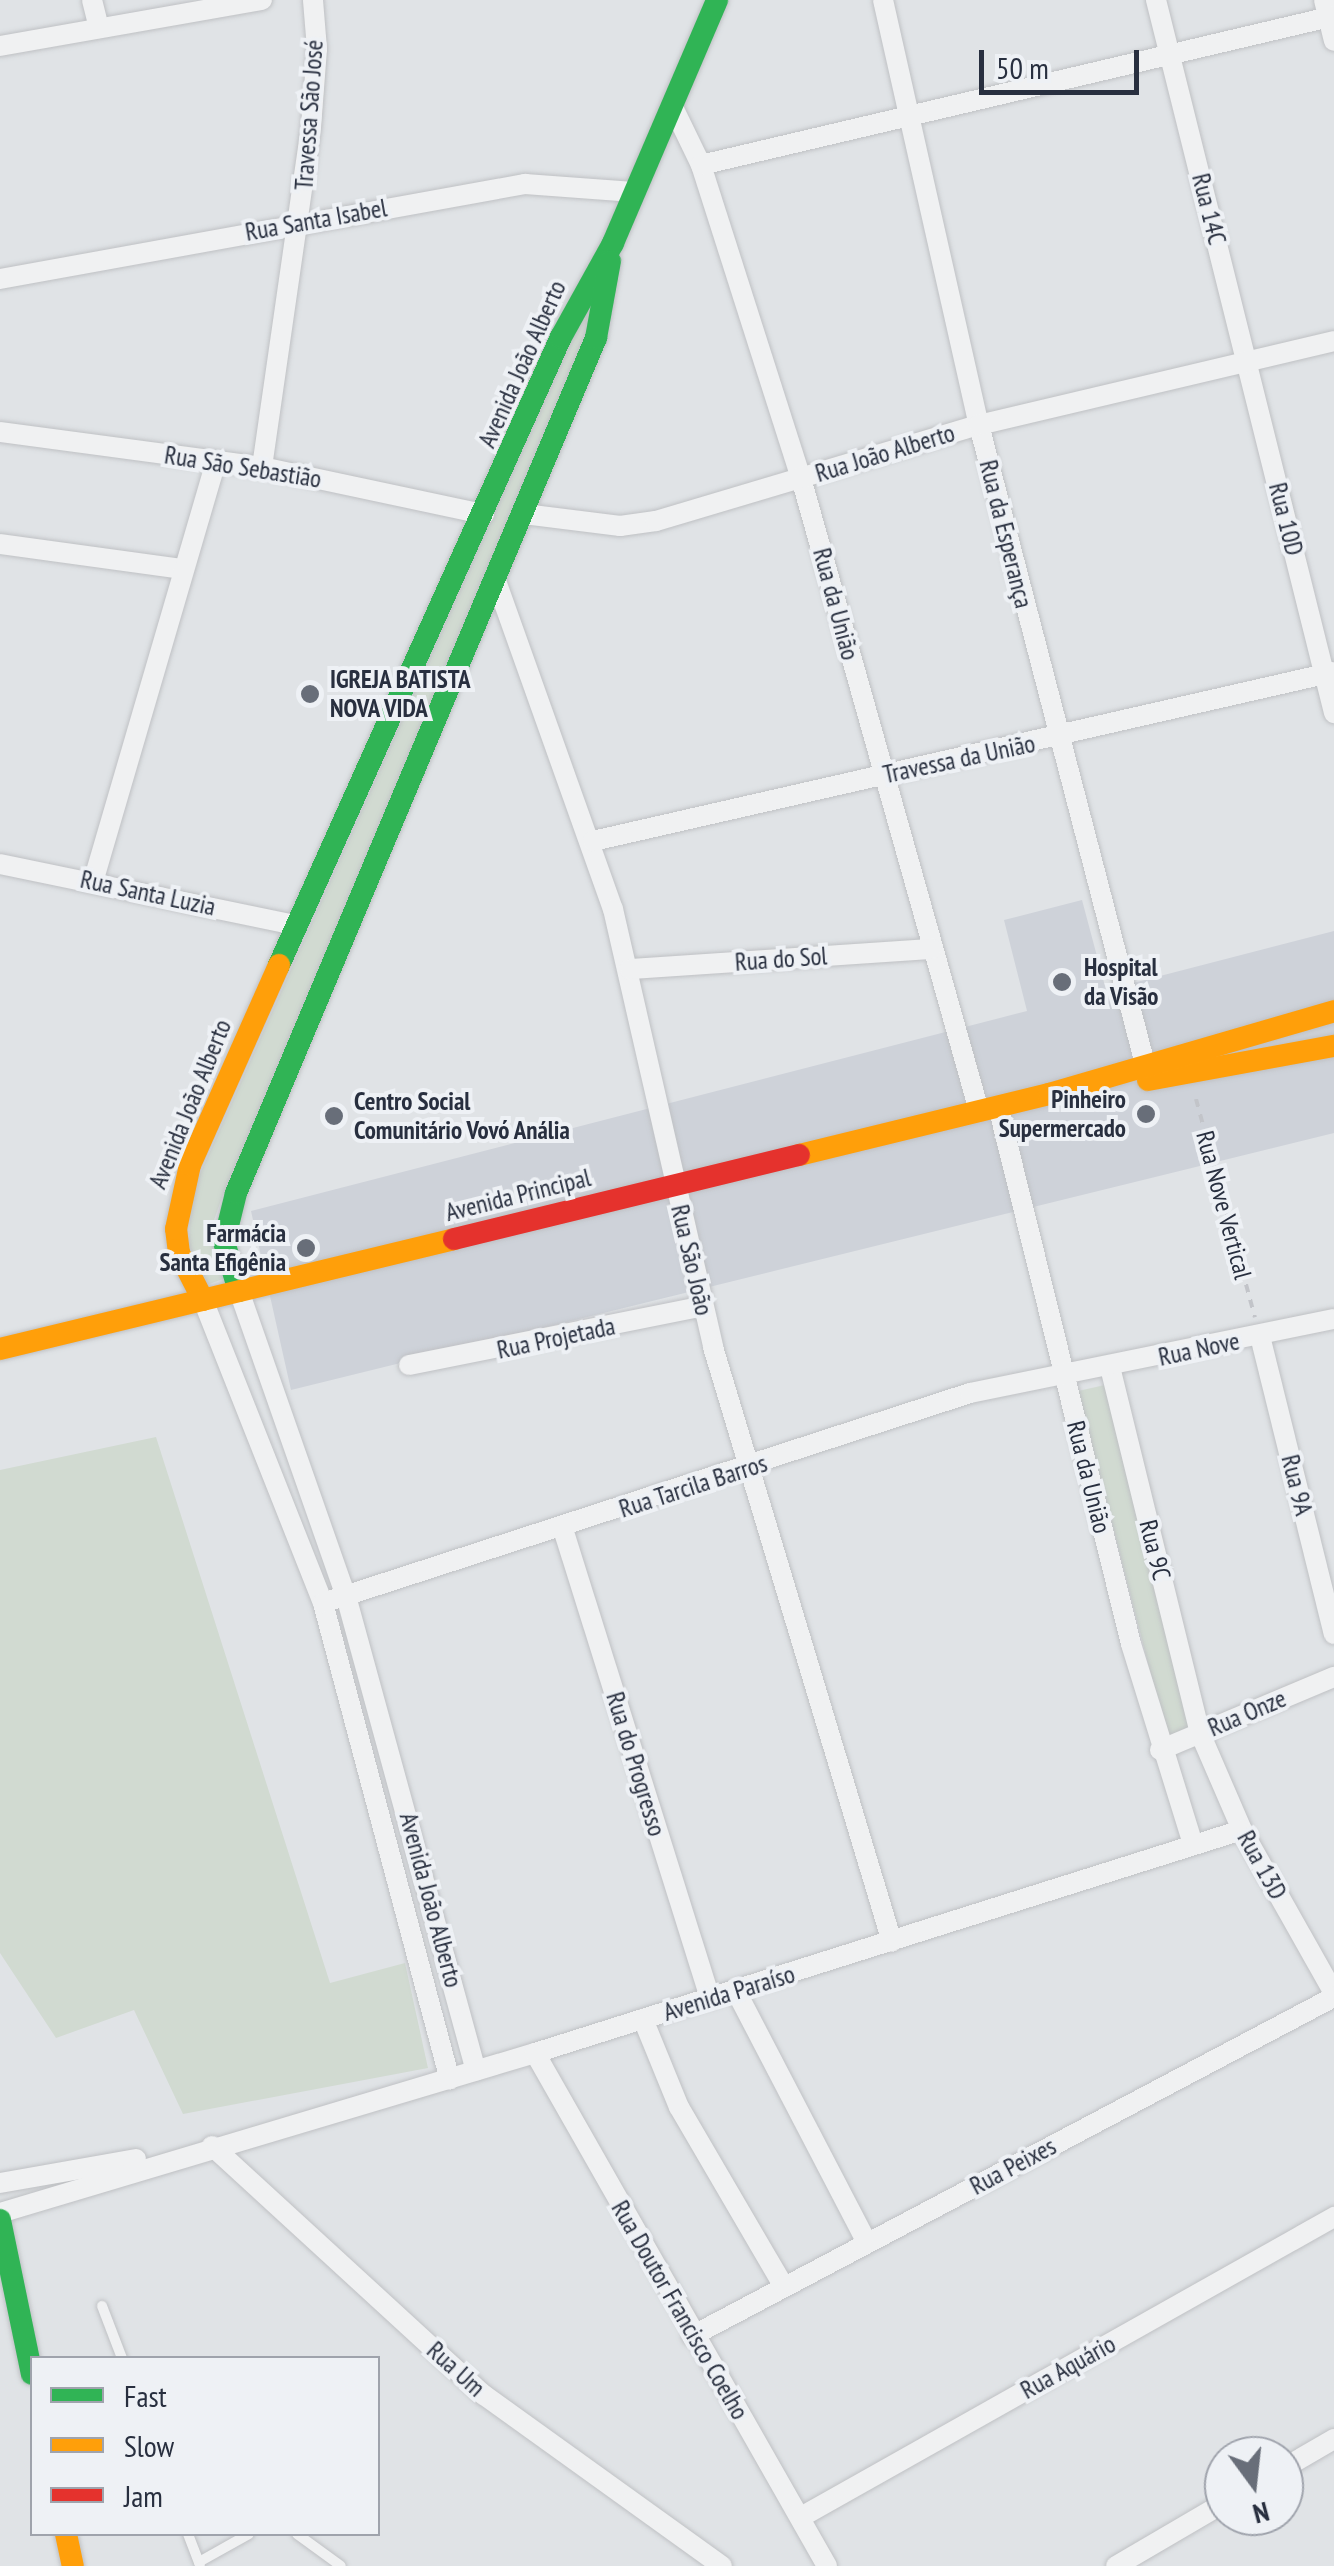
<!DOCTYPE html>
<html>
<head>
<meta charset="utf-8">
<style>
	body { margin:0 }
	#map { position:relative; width:1334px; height:2566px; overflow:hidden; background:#e0e3e6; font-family:"PT Sans Narrow",sans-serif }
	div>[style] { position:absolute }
	.built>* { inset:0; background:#ced2d9 }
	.green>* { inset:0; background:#d1dad1 }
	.path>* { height:4px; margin-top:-2px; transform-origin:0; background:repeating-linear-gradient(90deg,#c2c4c9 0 8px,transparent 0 16px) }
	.roads { filter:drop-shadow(0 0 2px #bfc1c4) drop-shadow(0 0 2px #bfc1c4) }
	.lane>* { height:10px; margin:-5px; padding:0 5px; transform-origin:5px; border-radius:5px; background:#f0f1f2 }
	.street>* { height:20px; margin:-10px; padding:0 10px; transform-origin:10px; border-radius:10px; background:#f0f1f2 }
	.fast>* { height:22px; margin:-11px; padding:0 11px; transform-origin:11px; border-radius:11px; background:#30b455 }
	.slow>* { height:22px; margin:-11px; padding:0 11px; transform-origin:11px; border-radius:11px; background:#ff9f0a }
	.jam>* { height:22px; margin:-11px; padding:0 11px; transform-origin:11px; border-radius:11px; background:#e5322d }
	.dots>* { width:28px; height:28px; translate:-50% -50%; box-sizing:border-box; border:5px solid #eef1f5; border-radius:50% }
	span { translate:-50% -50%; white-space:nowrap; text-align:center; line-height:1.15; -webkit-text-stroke:8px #eef1f5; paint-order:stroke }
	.street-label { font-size:25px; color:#282f3f }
	.poi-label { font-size:25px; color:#282f3f; font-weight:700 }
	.left { translate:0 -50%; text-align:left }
	.right { translate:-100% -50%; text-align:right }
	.legend { position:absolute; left:30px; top:2356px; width:350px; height:180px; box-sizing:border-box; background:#eef1f5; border:2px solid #9fa3ac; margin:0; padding:12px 18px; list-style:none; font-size:30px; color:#282f3f }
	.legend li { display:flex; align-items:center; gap:20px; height:50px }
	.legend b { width:50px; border:2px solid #9fa3ac }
	.north { position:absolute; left:1204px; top:2436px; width:100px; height:100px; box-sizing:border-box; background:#eef1f5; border:2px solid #9fa3ac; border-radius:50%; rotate:165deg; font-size:28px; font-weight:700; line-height:40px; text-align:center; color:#282f3f }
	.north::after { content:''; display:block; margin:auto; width:35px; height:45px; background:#686e79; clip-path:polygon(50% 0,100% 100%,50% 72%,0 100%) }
	.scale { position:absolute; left:979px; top:50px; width:160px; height:45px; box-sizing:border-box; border:5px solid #282f3f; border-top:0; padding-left:12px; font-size:30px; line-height:35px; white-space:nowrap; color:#282f3f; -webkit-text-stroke:8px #eef1f5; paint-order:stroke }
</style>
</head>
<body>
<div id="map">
	<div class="built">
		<i style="clip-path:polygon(1082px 900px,1106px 990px,1334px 931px,1334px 1133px,291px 1390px,251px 1211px,1027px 1011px,1004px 920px)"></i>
	</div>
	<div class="green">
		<i style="clip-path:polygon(600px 275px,585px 339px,224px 1192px,213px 1223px,223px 1279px,204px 1286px,189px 1245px,191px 1194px)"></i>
		<i style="clip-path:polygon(1105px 1385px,1190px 1729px,1167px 1737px,1078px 1391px)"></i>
		<i style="clip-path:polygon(156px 1437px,330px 1983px,405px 1963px,428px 2068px,183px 2114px,134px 2010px,56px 2038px,0 1953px,0 1470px)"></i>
	</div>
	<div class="path">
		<i style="left:1196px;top:1099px;width:226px;rotate:74.9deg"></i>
	</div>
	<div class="roads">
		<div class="lane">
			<i style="left:102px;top:2306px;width:56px;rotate:69deg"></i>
			<i style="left:188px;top:2534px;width:33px;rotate:69deg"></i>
			<i style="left:297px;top:2534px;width:54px;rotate:36deg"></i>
			<i style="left:199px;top:2562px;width:57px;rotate:-29.2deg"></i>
		</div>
		<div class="street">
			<i style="left:92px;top:0;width:29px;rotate:76deg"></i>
			<i style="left:883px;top:0;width:436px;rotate:77.3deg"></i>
			<i style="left:979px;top:425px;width:660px;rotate:75.44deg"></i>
			<i style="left:1156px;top:0;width:735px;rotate:75.98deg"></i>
			<i style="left:1324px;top:0;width:42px;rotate:76.3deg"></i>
			<i style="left:0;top:46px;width:266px;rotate:-10deg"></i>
			<i style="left:672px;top:105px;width:67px;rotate:64.2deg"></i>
			<i style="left:701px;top:165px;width:329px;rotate:72.3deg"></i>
			<i style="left:801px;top:478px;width:658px;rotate:74.29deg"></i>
			<i style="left:701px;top:165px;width:650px;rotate:-13.25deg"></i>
			<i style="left:0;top:279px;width:534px;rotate:-10.26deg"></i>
			<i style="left:525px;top:184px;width:109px;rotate:4.2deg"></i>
			<i style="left:0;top:432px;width:264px;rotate:7.6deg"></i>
			<i style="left:262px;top:467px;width:227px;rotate:12deg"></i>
			<i style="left:262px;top:467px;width:344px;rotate:-81.8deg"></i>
			<i style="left:311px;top:127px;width:78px;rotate:-85.6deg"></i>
			<i style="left:317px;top:49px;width:49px;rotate:-94.7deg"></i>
			<i style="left:524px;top:514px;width:97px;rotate:7.1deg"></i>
			<i style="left:620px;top:526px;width:36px;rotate:-8deg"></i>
			<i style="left:656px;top:521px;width:337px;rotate:-16.6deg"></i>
			<i style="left:979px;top:425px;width:365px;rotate:-13.3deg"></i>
			<i style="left:0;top:544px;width:184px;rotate:7.8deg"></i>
			<i style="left:495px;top:578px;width:351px;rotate:70.4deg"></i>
			<i style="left:613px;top:909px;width:449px;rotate:77.1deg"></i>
			<i style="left:713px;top:1347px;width:621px;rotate:73.26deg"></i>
			<i style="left:593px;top:841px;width:760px;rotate:-12.85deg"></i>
			<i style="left:0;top:864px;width:301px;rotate:11.7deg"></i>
			<i style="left:93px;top:882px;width:438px;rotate:-73.7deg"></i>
			<i style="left:630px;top:969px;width:302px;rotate:-3.8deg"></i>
			<i style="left:998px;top:1106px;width:554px;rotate:76.11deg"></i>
			<i style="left:1131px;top:1644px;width:209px;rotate:72.8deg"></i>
			<i style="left:239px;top:1291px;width:323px;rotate:70.7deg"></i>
			<i style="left:346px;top:1596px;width:492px;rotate:74.7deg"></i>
			<i style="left:203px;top:1300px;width:326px;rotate:68.4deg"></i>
			<i style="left:323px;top:1603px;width:493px;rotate:75.1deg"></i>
			<i style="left:1260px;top:1336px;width:307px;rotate:76.1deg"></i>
			<i style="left:409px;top:1365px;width:300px;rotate:-11.3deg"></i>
			<i style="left:1110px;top:1367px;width:377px;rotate:76.2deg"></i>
			<i style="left:1200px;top:1733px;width:106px;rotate:66.6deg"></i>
			<i style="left:1242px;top:1830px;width:187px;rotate:60.6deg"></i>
			<i style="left:563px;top:1529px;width:492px;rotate:72.6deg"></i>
			<i style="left:323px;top:1603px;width:680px;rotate:-17.98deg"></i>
			<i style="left:970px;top:1393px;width:371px;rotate:-11.5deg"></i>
			<i style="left:1160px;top:1750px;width:189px;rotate:-22.8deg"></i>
			<i style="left:736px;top:1991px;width:284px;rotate:62.5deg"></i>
			<i style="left:643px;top:2019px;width:95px;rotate:67.8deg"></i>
			<i style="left:679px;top:2107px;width:208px;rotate:59.7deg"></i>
			<i style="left:535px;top:2053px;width:590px;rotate:60.35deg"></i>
			<i style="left:212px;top:2146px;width:369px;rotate:42.5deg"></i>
			<i style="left:484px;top:2395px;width:293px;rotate:35.7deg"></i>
			<i style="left:0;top:2183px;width:138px;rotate:-10deg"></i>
			<i style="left:0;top:2213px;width:558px;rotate:-16.65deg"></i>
			<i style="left:535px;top:2053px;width:741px;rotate:-17.51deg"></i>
			<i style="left:692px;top:2336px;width:726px;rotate:-27.84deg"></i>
			<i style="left:1284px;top:2468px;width:58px;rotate:-30.1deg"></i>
			<i style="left:801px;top:2517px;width:612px;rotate:-29.37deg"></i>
			<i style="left:1116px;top:2566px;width:125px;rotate:-30.3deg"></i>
		</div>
		<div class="fast">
			<i style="left:279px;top:965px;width:688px;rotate:-65.82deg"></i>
			<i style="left:561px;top:337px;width:107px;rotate:-61deg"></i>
			<i style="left:613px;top:243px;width:264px;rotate:-66.8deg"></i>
			<i style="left:239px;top:1291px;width:51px;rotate:-107deg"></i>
			<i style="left:224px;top:1242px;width:50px;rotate:-76.2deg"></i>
			<i style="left:236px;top:1193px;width:928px;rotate:-67.17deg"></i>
			<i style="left:596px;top:338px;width:78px;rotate:-79.7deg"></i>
			<i style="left:0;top:2220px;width:157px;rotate:78.3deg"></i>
		</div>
		<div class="slow">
			<i style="left:1148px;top:1080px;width:189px;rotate:-10.4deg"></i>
			<i style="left:799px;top:1155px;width:257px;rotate:-13.7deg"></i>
			<i style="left:1049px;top:1094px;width:297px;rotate:-16.2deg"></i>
			<i style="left:203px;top:1300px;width:53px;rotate:-117.1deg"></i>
			<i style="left:179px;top:1253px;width:24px;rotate:-97deg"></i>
			<i style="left:176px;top:1229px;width:66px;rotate:-77.7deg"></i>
			<i style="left:190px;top:1165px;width:219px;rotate:-66deg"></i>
			<i style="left:0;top:1349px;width:467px;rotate:-13.6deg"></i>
			<i style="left:66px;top:2534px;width:33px;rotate:78deg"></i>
		</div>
		<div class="jam">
			<i style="left:454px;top:1239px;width:355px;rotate:-13.7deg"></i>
		</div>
	</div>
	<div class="dots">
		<i style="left:310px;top:694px;background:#686e79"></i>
		<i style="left:1062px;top:982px;background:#686e79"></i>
		<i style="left:1146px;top:1114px;background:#686e79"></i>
		<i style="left:334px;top:1116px;background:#686e79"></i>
		<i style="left:306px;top:1248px;background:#686e79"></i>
	</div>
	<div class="street-label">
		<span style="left:309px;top:115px;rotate:-86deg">Travessa São José</span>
		<span style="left:1209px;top:209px;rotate:76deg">Rua 14C</span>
		<span style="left:316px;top:220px;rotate:-10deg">Rua Santa Isabel</span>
		<span style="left:522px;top:364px;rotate:-66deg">Avenida João Alberto</span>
		<span style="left:885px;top:453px;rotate:-17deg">Rua João Alberto</span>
		<span style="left:243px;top:467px;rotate:9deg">Rua São Sebastião</span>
		<span style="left:1286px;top:519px;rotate:76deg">Rua 10D</span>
		<span style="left:1006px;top:534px;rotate:76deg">Rua da Esperança</span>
		<span style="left:836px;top:604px;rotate:75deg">Rua da União</span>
		<span style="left:959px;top:759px;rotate:-12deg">Travessa da União</span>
		<span style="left:148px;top:893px;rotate:12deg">Rua Santa Luzia</span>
		<span style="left:781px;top:959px;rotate:-4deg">Rua do Sol</span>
		<span style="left:190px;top:1104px;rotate:-68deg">Avenida João Alberto</span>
		<span style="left:518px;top:1195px;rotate:-14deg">Avenida Principal</span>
		<span style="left:1224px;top:1205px;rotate:75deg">Rua Nove Vertical</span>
		<span style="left:692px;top:1260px;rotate:77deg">Rua São João</span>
		<span style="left:556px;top:1338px;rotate:-12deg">Rua Projetada</span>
		<span style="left:1199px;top:1349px;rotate:-12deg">Rua Nove</span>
		<span style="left:1089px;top:1477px;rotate:76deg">Rua da União</span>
		<span style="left:1297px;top:1485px;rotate:76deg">Rua 9A</span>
		<span style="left:693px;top:1486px;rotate:-18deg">Rua Tarcila Barros</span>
		<span style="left:1155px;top:1550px;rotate:76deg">Rua 9C</span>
		<span style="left:1247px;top:1713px;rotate:-23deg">Rua Onze</span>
		<span style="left:636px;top:1764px;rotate:73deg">Rua do Progresso</span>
		<span style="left:1262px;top:1865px;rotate:61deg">Rua 13D</span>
		<span style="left:431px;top:1900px;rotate:75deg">Avenida João Alberto</span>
		<span style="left:729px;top:1993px;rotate:-17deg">Avenida Paraíso</span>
		<span style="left:1013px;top:2166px;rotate:-28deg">Rua Peixes</span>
		<span style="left:680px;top:2310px;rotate:60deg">Rua Doutor Francisco Coelho</span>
		<span style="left:1068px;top:2367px;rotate:-29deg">Rua Aquário</span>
		<span style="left:456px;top:2369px;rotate:42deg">Rua Um</span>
	</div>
	<div class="poi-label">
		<span class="left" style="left:330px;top:694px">IGREJA BATISTA<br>NOVA VIDA</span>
		<span class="left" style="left:1084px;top:982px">Hospital<br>da Visão</span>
		<span class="right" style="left:1126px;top:1114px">Pinheiro<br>Supermercado</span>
		<span class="left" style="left:354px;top:1116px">Centro Social<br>Comunitário Vovó Anália</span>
		<span class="right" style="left:286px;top:1248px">Farmácia<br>Santa Efigênia</span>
	</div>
	<ul class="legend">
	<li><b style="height:12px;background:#30b455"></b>Fast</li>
	<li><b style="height:12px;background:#ff9f0a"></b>Slow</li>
	<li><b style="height:12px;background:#e5322d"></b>Jam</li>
	</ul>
	<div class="north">N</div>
	<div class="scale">50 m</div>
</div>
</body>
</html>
